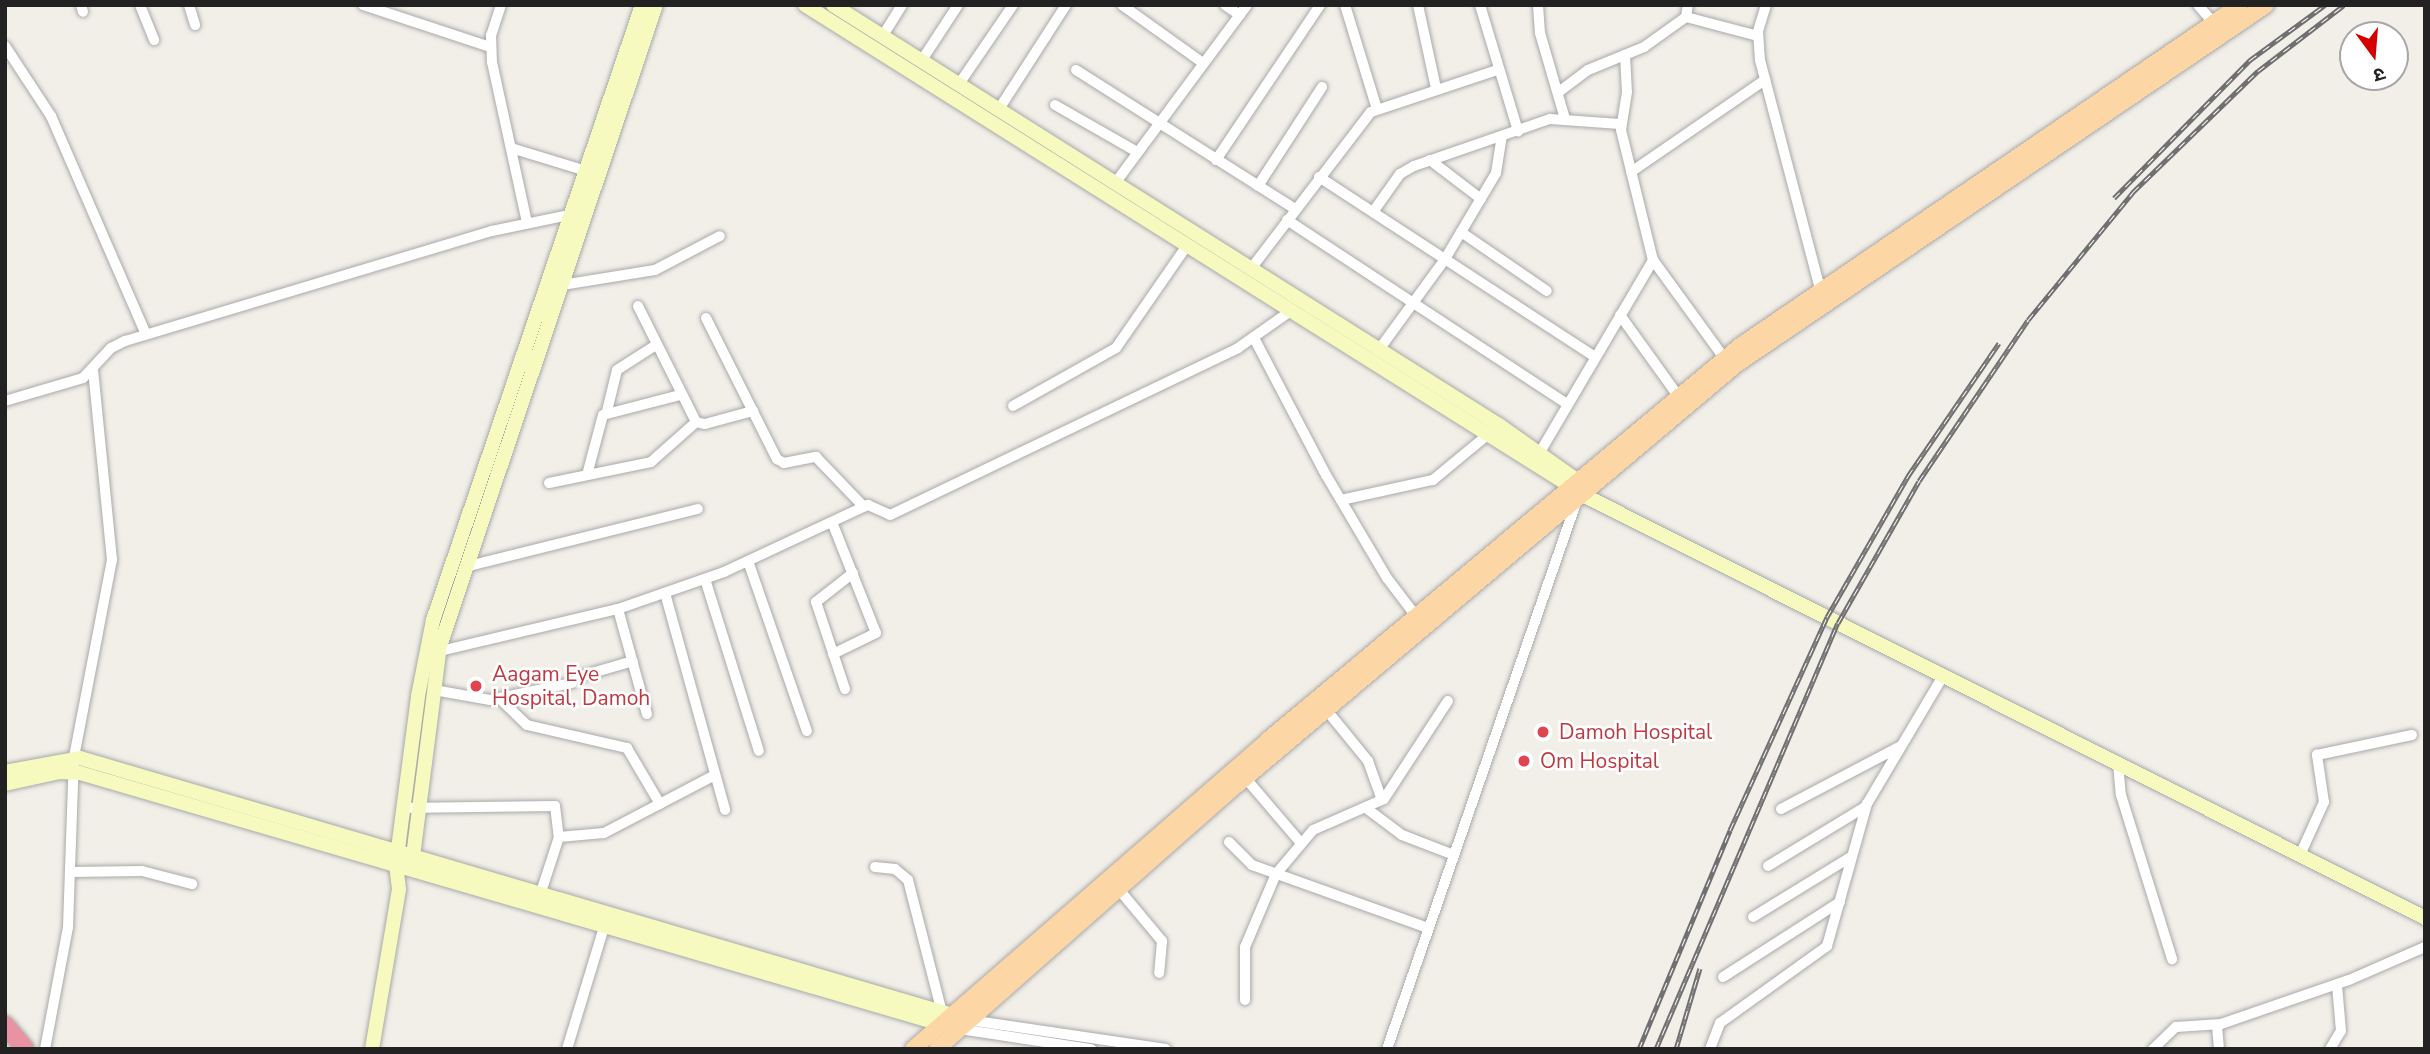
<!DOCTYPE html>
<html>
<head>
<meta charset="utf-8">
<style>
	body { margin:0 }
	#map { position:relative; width:2430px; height:1054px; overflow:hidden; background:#f2efe9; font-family:"Nunito Sans","Noto Sans Devanagari",sans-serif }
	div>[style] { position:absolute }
	.roads { filter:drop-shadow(0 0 2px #a9a9a9) drop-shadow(0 0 2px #a9a9a9) }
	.street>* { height:10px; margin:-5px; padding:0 5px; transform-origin:5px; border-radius:5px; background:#fff }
	.secondary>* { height:14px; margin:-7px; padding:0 7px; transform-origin:7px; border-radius:7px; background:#f7fabf }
	.primary>* { height:16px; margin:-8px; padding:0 8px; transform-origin:8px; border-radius:8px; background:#fcd6a4 }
	.highway>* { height:18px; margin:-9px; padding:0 9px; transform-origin:9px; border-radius:9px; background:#e892a2 }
	.rail>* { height:5px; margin-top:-2.5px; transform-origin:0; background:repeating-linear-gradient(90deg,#fff 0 8px,#707070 0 16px); box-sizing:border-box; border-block:2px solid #707070 }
	.dots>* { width:19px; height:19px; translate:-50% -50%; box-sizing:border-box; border:4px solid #fff; border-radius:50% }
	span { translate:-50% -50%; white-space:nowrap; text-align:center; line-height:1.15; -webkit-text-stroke:5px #fff; paint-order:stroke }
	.health-label { font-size:21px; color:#be3a42 }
	.left { translate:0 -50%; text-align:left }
	.frame { position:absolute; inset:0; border:7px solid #222; pointer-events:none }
	.north { position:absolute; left:2339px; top:21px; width:70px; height:70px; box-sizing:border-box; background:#fff; border:2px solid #a7a7a7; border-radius:50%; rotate:164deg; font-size:19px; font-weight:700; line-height:28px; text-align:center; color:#222 }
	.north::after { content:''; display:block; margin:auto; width:24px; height:32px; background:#d40000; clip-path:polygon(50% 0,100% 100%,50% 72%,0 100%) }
</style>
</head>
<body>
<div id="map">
	<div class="roads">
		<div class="street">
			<i style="left:81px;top:5px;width:7px;rotate:74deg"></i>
			<i style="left:140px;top:5px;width:38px;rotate:68deg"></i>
			<i style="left:189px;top:5px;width:21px;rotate:73deg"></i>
			<i style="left:363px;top:5px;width:134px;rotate:18.3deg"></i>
			<i style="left:501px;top:5px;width:32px;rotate:108deg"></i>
			<i style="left:491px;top:35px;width:27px;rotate:88deg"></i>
			<i style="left:492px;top:62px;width:165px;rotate:77.7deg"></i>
			<i style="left:1122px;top:5px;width:100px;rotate:35.6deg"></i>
			<i style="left:1225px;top:5px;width:18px;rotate:34deg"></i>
			<i style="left:1345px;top:5px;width:109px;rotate:72.9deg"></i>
			<i style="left:1418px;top:5px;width:85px;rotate:77.8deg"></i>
			<i style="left:1480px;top:5px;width:132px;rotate:73.2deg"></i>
			<i style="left:1538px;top:5px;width:28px;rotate:86deg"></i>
			<i style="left:1540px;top:33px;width:90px;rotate:73.8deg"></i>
			<i style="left:1766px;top:5px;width:28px;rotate:107deg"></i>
			<i style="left:1758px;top:32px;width:28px;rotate:86deg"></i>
			<i style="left:1760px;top:60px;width:241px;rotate:75.3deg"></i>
			<i style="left:2198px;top:5px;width:28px;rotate:49deg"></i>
			<i style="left:1686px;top:17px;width:12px;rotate:-81deg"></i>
			<i style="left:882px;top:37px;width:38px;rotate:-58deg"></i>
			<i style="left:5px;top:46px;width:84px;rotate:56.7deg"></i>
			<i style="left:51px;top:116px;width:238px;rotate:66.5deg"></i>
			<i style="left:1625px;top:55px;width:37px;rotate:87deg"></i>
			<i style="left:1627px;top:92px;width:38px;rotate:99deg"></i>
			<i style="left:1621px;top:130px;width:134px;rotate:76.2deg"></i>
			<i style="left:1653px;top:260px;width:122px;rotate:54deg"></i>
			<i style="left:922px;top:60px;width:66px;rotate:-56.8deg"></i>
			<i style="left:1076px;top:70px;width:259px;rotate:32.4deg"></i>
			<i style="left:959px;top:84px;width:96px;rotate:-55.6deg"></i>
			<i style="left:1560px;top:91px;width:35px;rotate:-37deg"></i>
			<i style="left:1588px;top:70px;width:61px;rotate:-22.3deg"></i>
			<i style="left:1644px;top:47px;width:52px;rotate:-35.5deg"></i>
			<i style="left:1686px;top:17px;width:74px;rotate:14.8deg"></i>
			<i style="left:1055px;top:105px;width:95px;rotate:29.8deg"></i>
			<i style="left:999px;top:109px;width:124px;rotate:-57.2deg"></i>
			<i style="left:511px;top:148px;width:78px;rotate:17deg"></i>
			<i style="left:1216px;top:160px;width:187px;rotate:-56.1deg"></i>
			<i style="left:1430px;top:160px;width:64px;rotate:37.4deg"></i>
			<i style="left:1631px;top:172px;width:163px;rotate:-34.5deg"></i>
			<i style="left:1319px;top:177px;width:328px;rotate:33.1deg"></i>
			<i style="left:1116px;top:182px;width:220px;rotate:-53.5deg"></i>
			<i style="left:1258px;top:186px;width:118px;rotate:-57.1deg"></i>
			<i style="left:1373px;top:212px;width:47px;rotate:-54.6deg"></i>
			<i style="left:1400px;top:174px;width:16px;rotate:-30deg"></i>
			<i style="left:1414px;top:166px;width:144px;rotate:-19.1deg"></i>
			<i style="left:1550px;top:119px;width:70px;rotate:4.1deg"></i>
			<i style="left:1287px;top:220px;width:334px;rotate:33.3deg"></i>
			<i style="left:1461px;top:232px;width:104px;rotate:34.5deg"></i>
			<i style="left:1250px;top:270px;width:199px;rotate:-52.6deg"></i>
			<i style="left:1371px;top:112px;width:133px;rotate:-18.4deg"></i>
			<i style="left:562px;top:285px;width:94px;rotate:-9.2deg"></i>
			<i style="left:655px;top:270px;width:73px;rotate:-27.6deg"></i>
			<i style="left:638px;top:306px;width:130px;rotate:63.4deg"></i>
			<i style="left:696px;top:422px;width:9px;rotate:13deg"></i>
			<i style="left:705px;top:424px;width:50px;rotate:-15.2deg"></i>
			<i style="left:1620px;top:315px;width:101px;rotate:54.3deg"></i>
			<i style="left:706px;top:318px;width:158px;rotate:63.3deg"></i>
			<i style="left:777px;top:459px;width:8px;rotate:30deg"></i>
			<i style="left:784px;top:463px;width:33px;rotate:-11deg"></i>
			<i style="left:816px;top:457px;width:69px;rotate:46.2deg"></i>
			<i style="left:1254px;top:338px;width:155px;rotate:62.3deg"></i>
			<i style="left:1326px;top:475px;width:120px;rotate:59.4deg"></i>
			<i style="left:1387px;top:578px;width:48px;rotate:52.7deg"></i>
			<i style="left:1378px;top:351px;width:114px;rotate:-53.9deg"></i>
			<i style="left:1445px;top:259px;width:100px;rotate:-59.3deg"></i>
			<i style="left:1496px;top:173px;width:37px;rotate:-81deg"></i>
			<i style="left:5px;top:401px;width:81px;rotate:-16.4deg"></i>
			<i style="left:83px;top:378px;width:41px;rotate:-47deg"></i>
			<i style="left:111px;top:348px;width:16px;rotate:-27deg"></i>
			<i style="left:125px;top:341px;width:383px;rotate:-16.7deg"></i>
			<i style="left:492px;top:231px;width:84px;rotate:-11.7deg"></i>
			<i style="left:1013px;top:406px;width:118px;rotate:-29.4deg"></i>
			<i style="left:1116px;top:348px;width:126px;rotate:-55.3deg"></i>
			<i style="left:607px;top:411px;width:42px;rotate:-76.3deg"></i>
			<i style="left:617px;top:370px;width:46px;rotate:-32.7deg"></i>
			<i style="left:1536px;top:459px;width:231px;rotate:-59.5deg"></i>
			<i style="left:587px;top:475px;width:62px;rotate:-75.1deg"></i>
			<i style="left:603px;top:415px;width:80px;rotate:-14.6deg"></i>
			<i style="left:549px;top:483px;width:104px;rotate:-11.6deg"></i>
			<i style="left:651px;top:462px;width:60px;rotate:-41.6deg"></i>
			<i style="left:1341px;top:500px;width:94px;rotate:-12.3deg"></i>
			<i style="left:1433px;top:480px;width:75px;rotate:-39.6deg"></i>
			<i style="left:832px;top:522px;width:119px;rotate:68.4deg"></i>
			<i style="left:876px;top:633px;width:48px;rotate:154deg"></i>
			<i style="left:748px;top:561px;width:180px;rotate:70.9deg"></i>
			<i style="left:465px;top:567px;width:240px;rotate:-14deg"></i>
			<i style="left:705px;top:579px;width:180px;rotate:72.6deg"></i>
			<i style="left:665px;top:593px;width:225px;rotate:74.5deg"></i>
			<i style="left:618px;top:609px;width:109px;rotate:74.6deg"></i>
			<i style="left:436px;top:652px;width:187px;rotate:-13.3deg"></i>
			<i style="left:618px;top:609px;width:112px;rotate:-19.2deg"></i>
			<i style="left:724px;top:572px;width:159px;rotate:-25deg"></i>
			<i style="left:868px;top:505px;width:24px;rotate:24deg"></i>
			<i style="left:890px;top:515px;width:386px;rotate:-25.6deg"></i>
			<i style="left:1238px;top:348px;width:66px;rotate:-35.1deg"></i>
			<i style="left:578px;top:677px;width:57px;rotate:-16.2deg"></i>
			<i style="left:845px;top:689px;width:92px;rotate:-108.4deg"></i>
			<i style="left:816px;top:602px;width:47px;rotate:-38.1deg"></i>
			<i style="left:434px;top:690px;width:57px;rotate:10.1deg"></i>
			<i style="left:490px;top:700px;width:84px;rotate:-11.7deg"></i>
			<i style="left:500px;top:699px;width:37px;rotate:44deg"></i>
			<i style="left:527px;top:725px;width:103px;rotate:13deg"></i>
			<i style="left:627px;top:748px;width:65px;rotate:59.5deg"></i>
			<i style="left:1324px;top:707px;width:70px;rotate:50.8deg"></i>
			<i style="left:1368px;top:761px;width:41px;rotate:70.3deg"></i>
			<i style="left:2118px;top:763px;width:32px;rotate:85deg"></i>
			<i style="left:2121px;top:795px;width:172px;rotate:72.7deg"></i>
			<i style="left:1242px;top:774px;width:91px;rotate:49.5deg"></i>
			<i style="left:403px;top:808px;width:152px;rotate:-0.8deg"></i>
			<i style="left:555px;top:806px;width:31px;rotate:83deg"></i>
			<i style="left:559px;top:837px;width:61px;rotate:108.1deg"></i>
			<i style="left:1366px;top:808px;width:45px;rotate:36.9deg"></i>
			<i style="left:1402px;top:835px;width:56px;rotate:21deg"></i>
			<i style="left:1781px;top:809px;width:136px;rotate:-27.7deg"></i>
			<i style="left:559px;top:837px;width:45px;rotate:-5.1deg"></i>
			<i style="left:604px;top:833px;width:125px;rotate:-27.6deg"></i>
			<i style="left:1229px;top:842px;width:33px;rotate:45deg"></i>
			<i style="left:1252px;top:865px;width:187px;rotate:19.7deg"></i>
			<i style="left:2300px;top:855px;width:58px;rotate:-65.6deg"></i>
			<i style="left:2324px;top:802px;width:48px;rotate:-98.5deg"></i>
			<i style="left:2317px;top:755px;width:97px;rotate:-11.9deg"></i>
			<i style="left:1768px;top:866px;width:114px;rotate:-31.3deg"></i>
			<i style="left:875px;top:867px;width:20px;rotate:6deg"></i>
			<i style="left:895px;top:869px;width:17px;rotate:40deg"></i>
			<i style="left:908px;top:880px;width:136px;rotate:75.6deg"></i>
			<i style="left:70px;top:872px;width:72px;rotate:-0.8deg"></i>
			<i style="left:142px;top:871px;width:52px;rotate:14.6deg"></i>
			<i style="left:1116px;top:886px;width:72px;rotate:50.1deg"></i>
			<i style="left:1162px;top:941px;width:32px;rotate:95deg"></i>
			<i style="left:1753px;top:917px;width:116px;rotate:-31.6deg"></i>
			<i style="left:1723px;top:977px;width:139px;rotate:-32.7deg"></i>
			<i style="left:1245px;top:1000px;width:53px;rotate:-90deg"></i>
			<i style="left:1245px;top:947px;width:79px;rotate:-67deg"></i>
			<i style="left:1276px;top:874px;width:57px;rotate:-49.9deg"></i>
			<i style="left:1313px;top:830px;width:77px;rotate:-23.6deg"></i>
			<i style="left:1384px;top:799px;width:117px;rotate:-56.9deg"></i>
			<i style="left:969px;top:1020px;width:199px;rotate:8.4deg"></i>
			<i style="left:2217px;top:1026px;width:23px;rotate:85deg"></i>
			<i style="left:960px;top:1029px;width:133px;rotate:8.7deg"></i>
			<i style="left:45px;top:1049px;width:124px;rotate:-79.3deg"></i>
			<i style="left:68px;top:927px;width:170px;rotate:-88deg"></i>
			<i style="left:74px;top:757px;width:201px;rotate:-79.1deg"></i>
			<i style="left:112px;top:560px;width:193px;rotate:-95.7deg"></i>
			<i style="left:567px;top:1049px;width:134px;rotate:-73.1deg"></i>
			<i style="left:1387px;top:1049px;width:578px;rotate:-70.91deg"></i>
			<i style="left:1710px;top:1049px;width:28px;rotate:-69deg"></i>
			<i style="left:1720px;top:1023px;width:132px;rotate:-35.7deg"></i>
			<i style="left:1827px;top:946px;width:148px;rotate:-74.3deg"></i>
			<i style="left:1867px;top:804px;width:149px;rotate:-59.3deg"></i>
			<i style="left:2153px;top:1049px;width:32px;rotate:-44deg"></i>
			<i style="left:2176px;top:1027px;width:45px;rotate:-3.8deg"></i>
			<i style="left:2221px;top:1024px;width:135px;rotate:-19deg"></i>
			<i style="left:2349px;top:980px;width:83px;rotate:-23.5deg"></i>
			<i style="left:2330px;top:1049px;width:21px;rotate:-59deg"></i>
			<i style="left:2341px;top:1031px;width:46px;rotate:-95deg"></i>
		</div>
		<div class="secondary">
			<i style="left:805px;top:5px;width:926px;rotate:32.16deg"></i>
			<i style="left:1589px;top:498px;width:936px;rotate:26.67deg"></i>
			<i style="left:833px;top:5px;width:787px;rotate:32.24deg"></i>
			<i style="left:1499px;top:425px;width:97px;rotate:35.3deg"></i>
			<i style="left:5px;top:772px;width:76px;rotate:-10.6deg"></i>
			<i style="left:80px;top:758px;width:916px;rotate:16.42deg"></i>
			<i style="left:5px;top:784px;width:55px;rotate:-12.5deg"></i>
			<i style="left:59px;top:772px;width:21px;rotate:3deg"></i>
			<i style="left:80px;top:773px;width:907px;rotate:16.26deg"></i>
			<i style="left:412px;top:864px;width:220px;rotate:-82.7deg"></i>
			<i style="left:440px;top:646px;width:676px;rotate:-71.38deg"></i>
			<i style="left:372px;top:1049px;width:162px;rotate:-80.4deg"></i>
			<i style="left:399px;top:889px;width:25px;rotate:-97deg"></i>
			<i style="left:396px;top:864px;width:169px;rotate:-82.5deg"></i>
			<i style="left:418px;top:696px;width:77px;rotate:-78.8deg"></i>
			<i style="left:433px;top:620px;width:650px;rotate:-71.23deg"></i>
		</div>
		<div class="primary">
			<i style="left:913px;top:1049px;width:471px;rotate:-41deg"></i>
			<i style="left:1268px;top:740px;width:615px;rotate:-39.85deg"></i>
			<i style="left:1740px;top:346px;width:605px;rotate:-34.29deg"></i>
			<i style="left:937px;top:1049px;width:401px;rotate:-41.4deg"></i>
			<i style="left:1238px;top:784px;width:652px;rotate:-40.09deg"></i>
			<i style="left:1737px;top:364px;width:639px;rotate:-34.16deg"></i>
		</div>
		<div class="highway">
			<i style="left:5px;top:1025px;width:31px;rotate:50deg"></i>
		</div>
	</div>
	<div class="rail">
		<i style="left:2114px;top:198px;width:194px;rotate:-45.4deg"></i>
		<i style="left:2250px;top:60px;width:93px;rotate:-36.3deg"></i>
		<i style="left:1639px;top:1049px;width:237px;rotate:-67.4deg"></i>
		<i style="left:1730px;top:830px;width:234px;rotate:-65.5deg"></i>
		<i style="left:1827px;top:617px;width:163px;rotate:-60.1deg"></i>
		<i style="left:1908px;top:476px;width:161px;rotate:-55.6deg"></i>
		<i style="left:1656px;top:1049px;width:463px;rotate:-66.9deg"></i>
		<i style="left:1838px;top:623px;width:163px;rotate:-60.3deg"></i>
		<i style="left:1919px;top:481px;width:194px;rotate:-55.9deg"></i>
		<i style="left:2028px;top:320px;width:166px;rotate:-50.6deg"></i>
		<i style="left:2133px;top:192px;width:174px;rotate:-44.1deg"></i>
		<i style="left:2258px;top:71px;width:108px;rotate:-37.5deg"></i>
		<i style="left:1676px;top:1049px;width:84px;rotate:-73.5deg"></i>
	</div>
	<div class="dots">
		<i style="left:476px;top:686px;background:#e0444e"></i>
		<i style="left:1543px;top:732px;background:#e0444e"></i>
		<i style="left:1524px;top:761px;background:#e0444e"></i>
	</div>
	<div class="health-label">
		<span class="left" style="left:492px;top:686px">Aagam Eye<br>Hospital, Damoh</span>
		<span class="left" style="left:1559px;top:732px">Damoh Hospital</span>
		<span class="left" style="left:1540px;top:761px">Om Hospital</span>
	</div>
	<div class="frame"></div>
	<div class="north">उ</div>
</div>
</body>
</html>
